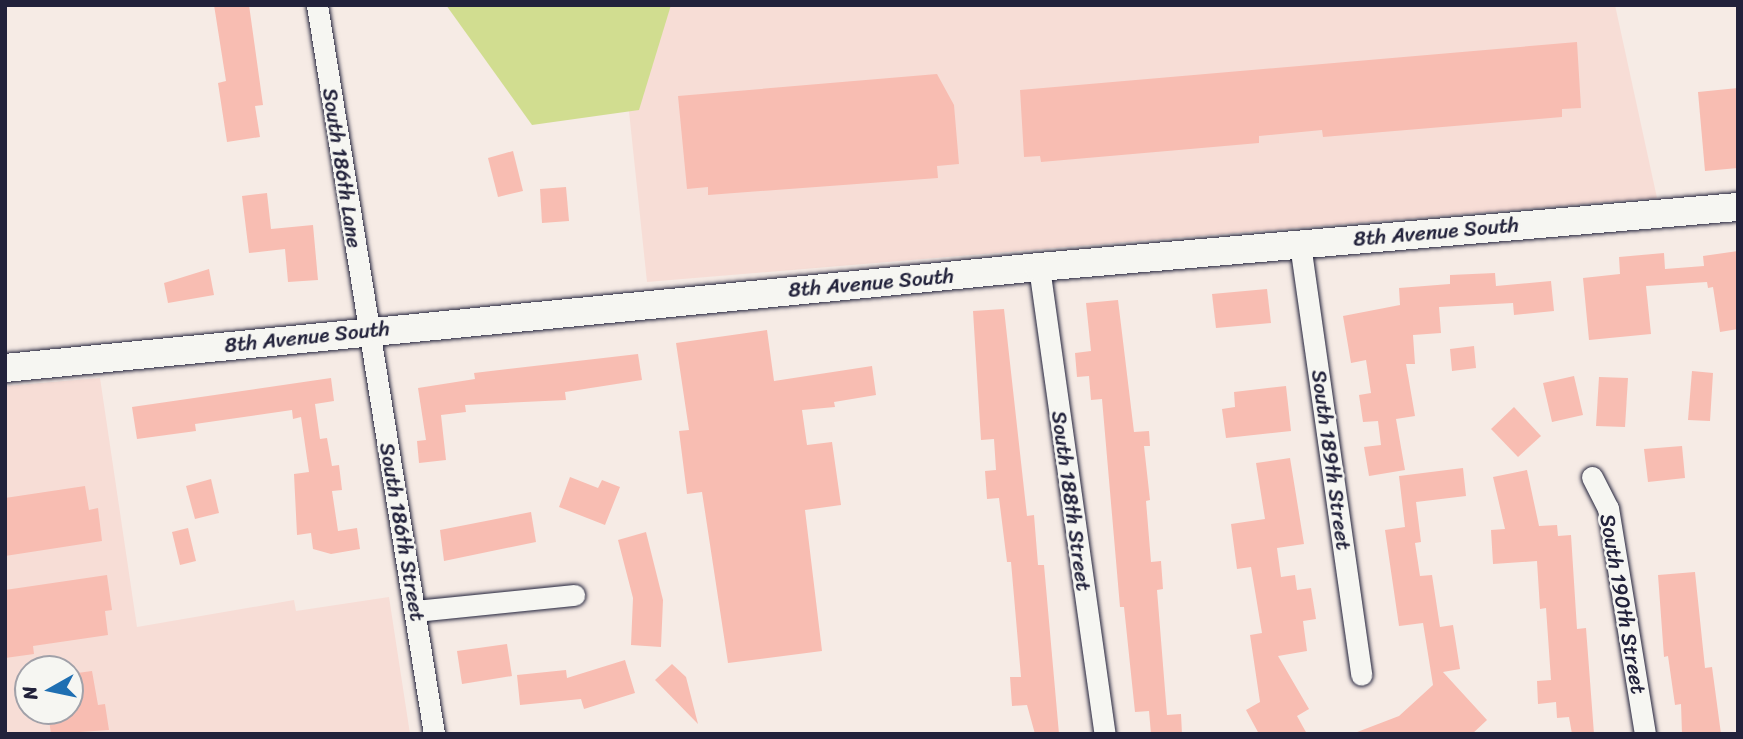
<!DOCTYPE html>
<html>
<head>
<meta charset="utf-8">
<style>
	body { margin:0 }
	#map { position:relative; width:1743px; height:739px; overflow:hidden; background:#f6ebe5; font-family:Sriracha,sans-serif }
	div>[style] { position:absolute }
	.built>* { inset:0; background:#f7ddd6 }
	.green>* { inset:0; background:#d1dd90 }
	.building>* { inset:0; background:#f8bdb2 }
	.roads { filter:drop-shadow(0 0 2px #22223b) drop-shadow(0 0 2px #22223b) }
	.street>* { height:21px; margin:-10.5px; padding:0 10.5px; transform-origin:10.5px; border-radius:10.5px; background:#f6f6f2 }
	.secondary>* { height:28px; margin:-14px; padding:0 14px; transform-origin:14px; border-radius:14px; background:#f6f6f2 }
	span { translate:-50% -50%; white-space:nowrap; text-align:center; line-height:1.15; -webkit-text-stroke:5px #f6f6f2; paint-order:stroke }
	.street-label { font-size:21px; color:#22223b }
	.frame { position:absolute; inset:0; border:7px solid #22223b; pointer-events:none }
	.north { position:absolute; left:14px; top:655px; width:70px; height:70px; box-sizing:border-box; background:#f6f6f2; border:2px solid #a1a1a9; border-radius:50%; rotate:261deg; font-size:19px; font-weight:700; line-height:28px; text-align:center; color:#22223b }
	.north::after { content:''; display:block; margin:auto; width:24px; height:32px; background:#1f6fb2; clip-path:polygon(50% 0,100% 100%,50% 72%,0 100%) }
</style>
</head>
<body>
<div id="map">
	<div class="built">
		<i style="clip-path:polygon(643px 5px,1615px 5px,1657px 198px,647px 282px,624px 64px)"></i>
		<i style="clip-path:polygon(evenodd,100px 378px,137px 627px,294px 600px,296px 611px,389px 597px,410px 734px,5px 734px,5px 386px,100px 378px,28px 669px,70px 669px,70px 711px,28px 711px,28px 669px)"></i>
	</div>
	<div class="green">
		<i style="clip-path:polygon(446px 5px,671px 5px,639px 110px,532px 125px)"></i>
	</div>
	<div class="building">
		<i style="clip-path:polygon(214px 5px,249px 5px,263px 105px,255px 106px,260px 137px,227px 142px,218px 83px,226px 81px)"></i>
		<i style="clip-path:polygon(1577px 42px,1581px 108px,1562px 109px,1562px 117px,1323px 137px,1322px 130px,1259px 136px,1259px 143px,1041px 162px,1040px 156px,1024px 157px,1020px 90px)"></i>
		<i style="clip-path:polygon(937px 74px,954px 105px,959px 164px,937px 166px,938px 178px,708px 195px,708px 187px,687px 189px,678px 96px)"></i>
		<i style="clip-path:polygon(1738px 88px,1738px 168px,1705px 171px,1698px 92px)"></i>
		<i style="clip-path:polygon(513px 151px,523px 191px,498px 197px,488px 158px)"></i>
		<i style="clip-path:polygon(566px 187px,569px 221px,542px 223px,540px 189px)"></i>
		<i style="clip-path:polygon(267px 193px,271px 229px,313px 225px,318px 280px,288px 282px,285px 249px,249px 253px,242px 196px)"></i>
		<i style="clip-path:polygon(1738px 251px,1738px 329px,1720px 332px,1713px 287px,1708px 288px,1707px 282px,1646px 286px,1651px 334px,1589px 340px,1583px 278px,1620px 274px,1619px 257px,1664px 253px,1665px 269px,1704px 266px,1703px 256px)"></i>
		<i style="clip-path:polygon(209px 269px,214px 295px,168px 303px,164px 283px)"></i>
		<i style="clip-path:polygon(1495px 273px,1496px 286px,1551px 281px,1554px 311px,1514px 315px,1513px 303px,1439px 307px,1441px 333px,1413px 335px,1415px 364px,1406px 364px,1415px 416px,1396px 419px,1405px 470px,1369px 476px,1364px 447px,1381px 445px,1378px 421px,1363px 422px,1359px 395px,1371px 393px,1366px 360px,1351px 363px,1343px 316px,1400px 305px,1399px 288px,1450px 284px,1450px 275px)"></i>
		<i style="clip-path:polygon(1267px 289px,1271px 323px,1216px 328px,1212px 294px)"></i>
		<i style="clip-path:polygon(1118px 300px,1134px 432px,1149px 431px,1150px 446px,1144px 446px,1150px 500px,1146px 501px,1151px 562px,1161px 561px,1163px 589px,1157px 590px,1167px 715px,1181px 714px,1182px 734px,1151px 734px,1149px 711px,1135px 712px,1124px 607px,1120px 607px,1102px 399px,1091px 400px,1089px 376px,1077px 377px,1075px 353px,1091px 351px,1086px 303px)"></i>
		<i style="clip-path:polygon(1004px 309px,1027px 516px,1034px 515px,1038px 565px,1044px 565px,1059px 734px,1035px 734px,1027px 705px,1012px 706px,1010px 677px,1021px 677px,1011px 562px,1007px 562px,999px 498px,987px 499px,985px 471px,996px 470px,994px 439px,981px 440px,973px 311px)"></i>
		<i style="clip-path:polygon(767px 330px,774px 381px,872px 366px,876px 395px,834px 402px,835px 407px,802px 410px,807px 445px,832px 442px,841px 505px,805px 510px,822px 651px,728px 663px,702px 492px,687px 494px,679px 431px,689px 430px,676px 343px)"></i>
		<i style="clip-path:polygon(1474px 346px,1476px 368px,1452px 371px,1450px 349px)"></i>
		<i style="clip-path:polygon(638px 354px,642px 380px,565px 392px,566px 400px,465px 405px,466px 412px,441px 415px,446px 460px,419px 463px,417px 441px,426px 440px,418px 388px,475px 379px,474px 373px)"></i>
		<i style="clip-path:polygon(1692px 371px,1713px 373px,1710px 421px,1688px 420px)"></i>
		<i style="clip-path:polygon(1574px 376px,1583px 415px,1552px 422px,1543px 383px)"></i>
		<i style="clip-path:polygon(1599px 377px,1628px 378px,1625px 427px,1596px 426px)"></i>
		<i style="clip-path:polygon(331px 378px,334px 401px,315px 404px,320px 439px,327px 438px,332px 466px,339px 465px,342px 490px,332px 491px,338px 531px,357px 528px,360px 549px,331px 554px,313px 549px,311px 533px,297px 535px,294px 474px,309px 472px,301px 417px,293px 419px,292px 410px,195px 424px,196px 431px,137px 439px,132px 407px)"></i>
		<i style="clip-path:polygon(1286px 386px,1291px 431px,1226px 438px,1222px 409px,1235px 407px,1234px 392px)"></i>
		<i style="clip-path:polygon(1514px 407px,1541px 436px,1518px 457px,1491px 429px)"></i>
		<i style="clip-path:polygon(1682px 446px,1685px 478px,1648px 482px,1644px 449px)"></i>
		<i style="clip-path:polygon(1290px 458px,1304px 544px,1277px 548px,1281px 577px,1295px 575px,1297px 590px,1311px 588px,1316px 619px,1303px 621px,1307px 651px,1278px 656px,1309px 709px,1297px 716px,1307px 734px,1259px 734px,1246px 710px,1260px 702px,1250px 635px,1262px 633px,1251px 567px,1237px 569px,1231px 524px,1265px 519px,1256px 463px)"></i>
		<i style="clip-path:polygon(1463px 468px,1466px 496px,1416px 502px,1421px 542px,1415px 543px,1420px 576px,1432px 575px,1440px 627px,1453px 625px,1460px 669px,1443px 672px,1487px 720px,1472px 734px,1352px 734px,1399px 716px,1433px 685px,1423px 623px,1399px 626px,1385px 530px,1405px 527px,1399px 476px)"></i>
		<i style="clip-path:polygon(1527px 470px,1539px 526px,1557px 525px,1558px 536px,1571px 535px,1577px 629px,1586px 628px,1594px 734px,1572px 734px,1569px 717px,1557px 718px,1556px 702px,1538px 704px,1537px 681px,1551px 680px,1546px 608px,1540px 609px,1537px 561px,1493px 564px,1491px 530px,1505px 529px,1493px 477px)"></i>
		<i style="clip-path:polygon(570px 477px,598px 488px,602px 480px,620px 487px,605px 525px,559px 507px)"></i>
		<i style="clip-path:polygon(211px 479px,219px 513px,195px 519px,186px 486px)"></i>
		<i style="clip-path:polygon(85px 486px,89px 510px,98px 508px,102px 541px,5px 556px,5px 498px)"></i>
		<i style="clip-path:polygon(531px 512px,536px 542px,444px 561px,440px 530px)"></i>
		<i style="clip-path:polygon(188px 528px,196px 561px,180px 565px,172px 532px)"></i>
		<i style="clip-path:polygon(646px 532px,663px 600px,661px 647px,631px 645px,633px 598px,618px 540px)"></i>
		<i style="clip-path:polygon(1695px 572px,1705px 668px,1712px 667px,1721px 734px,1682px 734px,1681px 704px,1675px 705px,1668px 656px,1664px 657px,1658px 575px)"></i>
		<i style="clip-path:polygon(107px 575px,112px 610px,105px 611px,108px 635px,33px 646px,34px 654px,5px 658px,5px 590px)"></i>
		<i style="clip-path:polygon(507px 644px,512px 676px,462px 684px,457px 651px)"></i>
		<i style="clip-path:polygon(625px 660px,635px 693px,584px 709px,581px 699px,520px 705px,517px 675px,566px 670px,567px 678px)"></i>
		<i style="clip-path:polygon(672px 664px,686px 677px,698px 724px,655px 680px)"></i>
		<i style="clip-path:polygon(92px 671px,98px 705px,105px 704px,109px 730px,51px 734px,48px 713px,70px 711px,70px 674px)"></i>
	</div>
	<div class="roads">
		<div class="street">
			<i style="left:317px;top:5px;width:738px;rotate:80.88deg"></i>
			<i style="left:1300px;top:244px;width:435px;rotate:81.9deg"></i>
			<i style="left:1039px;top:267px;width:472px;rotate:82deg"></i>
			<i style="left:1592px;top:477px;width:35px;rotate:63deg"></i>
			<i style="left:1608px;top:508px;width:229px;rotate:80.7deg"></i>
			<i style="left:416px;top:611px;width:159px;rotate:-5.8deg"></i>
		</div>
		<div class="secondary">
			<i style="left:5px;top:368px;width:1039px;rotate:-5.58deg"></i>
			<i style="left:1039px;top:267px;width:702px;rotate:-4.91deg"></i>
		</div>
	</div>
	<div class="street-label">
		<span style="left:342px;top:168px;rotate:81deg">South 186th Lane</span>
		<span style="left:1436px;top:232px;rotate:-5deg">8th Avenue South</span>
		<span style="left:871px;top:283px;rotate:-5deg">8th Avenue South</span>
		<span style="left:307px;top:337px;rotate:-6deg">8th Avenue South</span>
		<span style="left:1331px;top:460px;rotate:82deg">South 189th Street</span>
		<span style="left:1071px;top:501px;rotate:82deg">South 188th Street</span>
		<span style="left:402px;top:532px;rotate:80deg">South 186th Street</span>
		<span style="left:1623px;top:604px;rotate:80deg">South 190th Street</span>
	</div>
	<div class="frame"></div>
	<div class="north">N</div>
</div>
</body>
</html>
